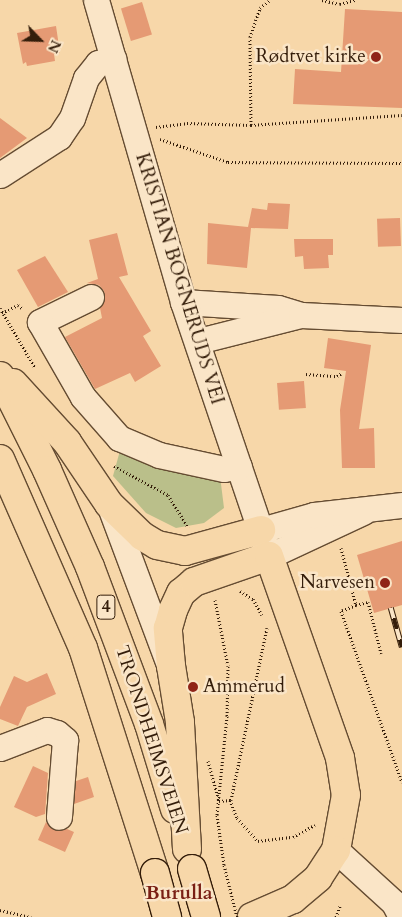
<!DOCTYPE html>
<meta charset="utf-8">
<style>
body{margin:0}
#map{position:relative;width:402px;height:917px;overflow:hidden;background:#f7d7a9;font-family:Cardo,serif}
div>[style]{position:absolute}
.green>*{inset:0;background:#babf8a}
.building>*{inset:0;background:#e59a74;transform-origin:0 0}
.path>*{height:3px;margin-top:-1.5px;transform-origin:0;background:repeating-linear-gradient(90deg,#341d0a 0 1px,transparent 0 3.5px)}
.roads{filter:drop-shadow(1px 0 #654c32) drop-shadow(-1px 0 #654c32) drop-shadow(0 1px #654c32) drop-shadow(0 -1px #654c32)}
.minor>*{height:25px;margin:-12.5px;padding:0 12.5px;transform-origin:12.5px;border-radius:12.5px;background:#fae5c7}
.highway>*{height:28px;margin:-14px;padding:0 14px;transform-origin:14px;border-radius:14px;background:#f7d7a9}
.rail>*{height:5.5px;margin-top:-2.75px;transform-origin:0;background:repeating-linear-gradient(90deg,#fae5c7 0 11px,#341d0a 0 22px);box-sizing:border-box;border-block:1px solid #341d0a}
.path-bridge>*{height:3px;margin-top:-1.5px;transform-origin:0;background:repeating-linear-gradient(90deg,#341d0a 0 1px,transparent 0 3.5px)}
.bridges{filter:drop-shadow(1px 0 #341d0a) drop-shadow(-1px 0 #341d0a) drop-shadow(0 1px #341d0a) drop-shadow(0 -1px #341d0a)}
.highway-bridge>*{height:28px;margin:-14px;padding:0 14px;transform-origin:14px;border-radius:14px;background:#f7d7a9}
.dots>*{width:14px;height:14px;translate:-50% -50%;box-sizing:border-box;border:2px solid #fae5c7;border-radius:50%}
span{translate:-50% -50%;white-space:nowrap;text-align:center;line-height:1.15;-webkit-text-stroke:5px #fae5c7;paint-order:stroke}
.shield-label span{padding:1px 4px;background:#fae5c7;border:1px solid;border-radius:4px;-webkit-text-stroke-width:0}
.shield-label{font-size:18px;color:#341d0a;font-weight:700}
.poi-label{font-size:19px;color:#341d0a}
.right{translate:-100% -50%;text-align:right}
.left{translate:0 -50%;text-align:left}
.street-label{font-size:19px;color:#341d0a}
.neighbourhood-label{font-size:20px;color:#7a1f14;font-weight:700}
.north{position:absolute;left:15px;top:15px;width:50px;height:50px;-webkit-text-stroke:4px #fae5c7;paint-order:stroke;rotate:114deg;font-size:14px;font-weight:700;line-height:20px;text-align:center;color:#341d0a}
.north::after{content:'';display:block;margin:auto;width:18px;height:22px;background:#341d0a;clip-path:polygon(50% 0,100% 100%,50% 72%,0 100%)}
</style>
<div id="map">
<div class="green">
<div style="clip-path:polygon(121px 447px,220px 476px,224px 508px,204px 523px,176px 528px,146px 513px,113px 476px)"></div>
</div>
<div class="building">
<div style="left:142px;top:2px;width:34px;height:22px;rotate:73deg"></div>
<div style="clip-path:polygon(345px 9px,402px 12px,402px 108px,293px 104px,295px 69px,341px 72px)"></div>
<div style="clip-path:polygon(56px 26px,60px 53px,54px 54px,55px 61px,27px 66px,26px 62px,23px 64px,17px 33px)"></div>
<div style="clip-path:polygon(0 118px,27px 138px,0 158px)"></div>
<div style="clip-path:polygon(268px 203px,290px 204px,288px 229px,251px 228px,247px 268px,207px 264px,208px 223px,248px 227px,252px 208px,267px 210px)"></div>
<div style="left:400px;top:218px;width:28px;height:23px;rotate:88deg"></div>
<div style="clip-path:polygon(117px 233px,128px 275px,119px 277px,151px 331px,143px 336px,161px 366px,135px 382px,130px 373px,95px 389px,65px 337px,102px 318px,100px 308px,105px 298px,104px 291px,99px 285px,87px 283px,98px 279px,89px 240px)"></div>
<div style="clip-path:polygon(294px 239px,333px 239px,333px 255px,328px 255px,329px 268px,304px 269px,303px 256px,295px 257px)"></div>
<div style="clip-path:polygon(45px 256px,68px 292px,38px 307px,17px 270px)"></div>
<div style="clip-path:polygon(328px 338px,371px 345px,359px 429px,374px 428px,375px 468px,342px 468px,340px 410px,346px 371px,324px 368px)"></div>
<div style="left:304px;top:381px;width:27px;height:27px;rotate:86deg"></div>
<div style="clip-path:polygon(402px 541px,402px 605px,374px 613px,357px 555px)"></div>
<div style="clip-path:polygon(47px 673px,56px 694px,27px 707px,18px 726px,0 719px,0 707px,14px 676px,27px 682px)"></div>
<div style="clip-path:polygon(33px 766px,48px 773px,45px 814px,36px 817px,14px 807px)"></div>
<div style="clip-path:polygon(88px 777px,94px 797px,74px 804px,76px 781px)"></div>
<div style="clip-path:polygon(46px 822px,57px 831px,67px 829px,74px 832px,65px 852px,38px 840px)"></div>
</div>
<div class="path">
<div style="left:322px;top:0;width:18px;rotate:13deg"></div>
<div style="left:340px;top:4px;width:16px;rotate:-15deg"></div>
<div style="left:251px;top:125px;width:151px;rotate:-3.8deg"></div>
<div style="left:156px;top:127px;width:31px;rotate:-7deg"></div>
<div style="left:187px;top:123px;width:64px;rotate:1.8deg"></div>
<div style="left:251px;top:125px;width:88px;rotate:-90.7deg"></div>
<div style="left:250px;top:37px;width:31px;rotate:-71deg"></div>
<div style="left:260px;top:8px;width:13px;rotate:-39deg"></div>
<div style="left:160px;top:139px;width:72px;rotate:18.7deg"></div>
<div style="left:228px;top:162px;width:174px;rotate:0.3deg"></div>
<div style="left:0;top:308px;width:69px;rotate:59.7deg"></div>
<div style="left:2px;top:313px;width:18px;rotate:-27deg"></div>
<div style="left:18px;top:305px;width:5px;rotate:37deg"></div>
<div style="left:306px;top:374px;width:31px;rotate:4deg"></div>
<div style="left:337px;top:376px;width:6px;rotate:-31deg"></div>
<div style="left:114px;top:466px;width:61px;rotate:28.2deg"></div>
<div style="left:168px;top:495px;width:38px;rotate:58deg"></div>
<div style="left:341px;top:548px;width:59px;rotate:75.3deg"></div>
<div style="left:356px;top:605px;width:16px;rotate:158deg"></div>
<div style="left:341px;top:611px;width:182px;rotate:70.4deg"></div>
<div style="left:240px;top:591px;width:15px;rotate:32deg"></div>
<div style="left:253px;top:599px;width:18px;rotate:61deg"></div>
<div style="left:215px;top:600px;width:67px;rotate:78.9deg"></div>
<div style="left:228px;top:666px;width:50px;rotate:91.1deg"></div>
<div style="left:227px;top:716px;width:100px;rotate:95.8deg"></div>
<div style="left:217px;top:815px;width:50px;rotate:82deg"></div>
<div style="left:356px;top:605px;width:12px;rotate:-14deg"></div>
<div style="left:368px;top:602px;width:53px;rotate:75.7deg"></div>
<div style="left:208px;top:761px;width:41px;rotate:74.6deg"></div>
<div style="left:230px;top:800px;width:19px;rotate:69deg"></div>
<div style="left:237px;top:818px;width:31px;rotate:48deg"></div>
<div style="left:258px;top:841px;width:35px;rotate:-7deg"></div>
<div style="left:293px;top:837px;width:25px;rotate:-29deg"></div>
<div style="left:219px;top:801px;width:12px;rotate:-5deg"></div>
<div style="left:231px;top:800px;width:176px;rotate:-78.2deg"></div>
<div style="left:0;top:910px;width:32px;rotate:13deg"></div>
<div style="left:336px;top:917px;width:12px;rotate:-70deg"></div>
</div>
<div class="roads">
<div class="minor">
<div style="left:96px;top:0;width:314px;rotate:73.9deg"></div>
<div style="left:183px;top:302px;width:268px;rotate:71.3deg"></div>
<div style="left:269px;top:556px;width:104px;rotate:-25.1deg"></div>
<div style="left:0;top:175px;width:70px;rotate:-32.8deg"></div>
<div style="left:59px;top:137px;width:23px;rotate:-56deg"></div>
<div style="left:72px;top:118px;width:42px;rotate:-70.7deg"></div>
<div style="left:86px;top:78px;width:19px;rotate:-51deg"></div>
<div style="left:98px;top:63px;width:16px;rotate:-15deg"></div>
<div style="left:91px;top:297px;width:57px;rotate:153.9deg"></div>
<div style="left:40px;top:322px;width:86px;rotate:60.2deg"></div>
<div style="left:83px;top:397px;width:55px;rotate:48.7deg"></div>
<div style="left:119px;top:438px;width:43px;rotate:23deg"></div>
<div style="left:159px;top:455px;width:66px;rotate:12.2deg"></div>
<div style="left:224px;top:469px;width:15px;rotate:-11deg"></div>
<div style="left:183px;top:302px;width:95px;rotate:3.6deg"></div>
<div style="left:278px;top:308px;width:24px;rotate:17deg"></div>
<div style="left:301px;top:315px;width:106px;rotate:165.8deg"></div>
<div style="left:301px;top:315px;width:101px;rotate:2.8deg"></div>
<div style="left:109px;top:504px;width:169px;rotate:69.5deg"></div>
<div style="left:261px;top:530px;width:55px;rotate:-15.8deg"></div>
<div style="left:314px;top:515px;width:89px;rotate:-6.5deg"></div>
<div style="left:0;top:748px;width:50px;rotate:-21deg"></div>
<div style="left:47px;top:730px;width:10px;rotate:17deg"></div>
<div style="left:57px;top:733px;width:11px;rotate:41deg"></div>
<div style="left:65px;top:740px;width:77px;rotate:94.5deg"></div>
<div style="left:336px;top:850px;width:79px;rotate:42.4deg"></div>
<div style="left:394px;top:903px;width:16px;rotate:63deg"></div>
</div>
<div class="highway">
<div style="left:0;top:376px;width:105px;rotate:63.4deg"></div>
<div style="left:47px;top:470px;width:106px;rotate:66.1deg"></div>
<div style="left:90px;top:567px;width:168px;rotate:69.4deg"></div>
<div style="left:149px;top:724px;width:89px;rotate:73deg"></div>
<div style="left:13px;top:383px;width:80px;rotate:47.5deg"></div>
<div style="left:67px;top:442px;width:75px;rotate:55.9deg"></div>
<div style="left:109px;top:504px;width:46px;rotate:44.1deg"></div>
<div style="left:142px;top:536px;width:17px;rotate:31deg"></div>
<div style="left:157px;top:545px;width:29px;rotate:12deg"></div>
<div style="left:185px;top:551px;width:79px;rotate:-15.4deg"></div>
<div style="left:0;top:459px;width:206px;rotate:66.3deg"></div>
<div style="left:83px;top:648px;width:236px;rotate:72.3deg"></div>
<div style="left:187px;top:849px;width:127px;rotate:-93.2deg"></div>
<div style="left:180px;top:722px;width:57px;rotate:-99.1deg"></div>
<div style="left:171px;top:666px;width:38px;rotate:-95deg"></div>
<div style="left:168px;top:628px;width:19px;rotate:-74deg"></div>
<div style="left:173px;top:610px;width:19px;rotate:-65deg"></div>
<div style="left:181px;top:593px;width:17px;rotate:-40deg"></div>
<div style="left:194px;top:582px;width:79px;rotate:-19.1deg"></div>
<div style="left:269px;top:556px;width:214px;rotate:70.6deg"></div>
<div style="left:340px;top:758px;width:37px;rotate:81deg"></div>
<div style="left:346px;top:795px;width:56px;rotate:100.3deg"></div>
<div style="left:336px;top:850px;width:33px;rotate:123deg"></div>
<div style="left:318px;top:878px;width:33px;rotate:140deg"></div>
<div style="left:293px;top:899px;width:45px;rotate:156.3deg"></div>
</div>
</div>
<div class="rail">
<div style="left:391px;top:608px;width:41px;rotate:74.2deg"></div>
</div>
<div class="path-bridge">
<div style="left:224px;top:865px;width:54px;rotate:76deg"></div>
</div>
<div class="bridges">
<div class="highway-bridge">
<div style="left:192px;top:869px;width:50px;rotate:73.7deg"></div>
<div style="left:155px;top:873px;width:46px;rotate:74.7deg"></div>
</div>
</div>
<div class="dots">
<div style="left:376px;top:57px;background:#8f2418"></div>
<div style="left:385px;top:583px;background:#8f2418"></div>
<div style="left:193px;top:687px;background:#8f2418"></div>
</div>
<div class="shield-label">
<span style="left:106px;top:607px">4</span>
</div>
<div class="poi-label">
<span class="right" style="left:366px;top:57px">Rødtvet kirke</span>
<span class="right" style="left:375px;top:583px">Narvesen</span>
<span class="left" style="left:203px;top:687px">Ammerud</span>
</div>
<div class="street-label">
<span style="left:179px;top:279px;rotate:73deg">KRISTIAN BOGNERUDS VEI</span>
<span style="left:151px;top:740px;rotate:72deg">TRONDHEIMSVEIEN</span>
</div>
<div class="neighbourhood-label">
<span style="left:179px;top:892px">Burulla</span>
</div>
<div class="north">N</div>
</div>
